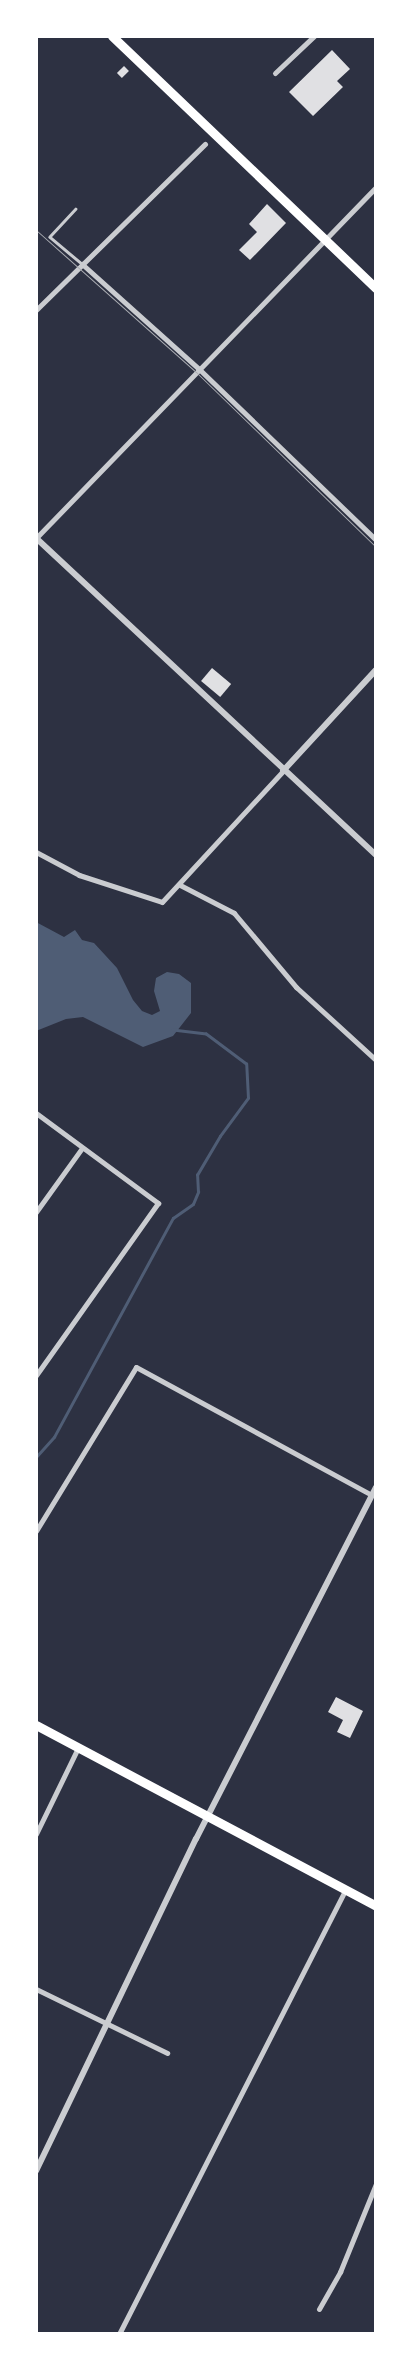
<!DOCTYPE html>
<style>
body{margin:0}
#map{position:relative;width:412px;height:2370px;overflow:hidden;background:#2d3142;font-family:"DejaVu Sans",sans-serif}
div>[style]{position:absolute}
.water>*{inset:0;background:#4f5d75}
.stream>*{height:2.5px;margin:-1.25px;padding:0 1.25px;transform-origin:1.25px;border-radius:1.25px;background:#4f5d75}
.building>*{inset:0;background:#e0e0e3;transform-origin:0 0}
.service>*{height:2.5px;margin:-1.25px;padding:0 1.25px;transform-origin:1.25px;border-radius:1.25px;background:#caccd0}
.minor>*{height:5px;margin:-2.5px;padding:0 2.5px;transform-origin:2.5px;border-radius:2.5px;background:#caccd0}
.tertiary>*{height:6px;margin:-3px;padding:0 3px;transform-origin:3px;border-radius:3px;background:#caccd0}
.primary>*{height:9px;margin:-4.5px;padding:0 4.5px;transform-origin:4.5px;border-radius:4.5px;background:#fff}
.tram>*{height:1px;margin:-0.5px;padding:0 0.5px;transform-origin:0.5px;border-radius:0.5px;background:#abadb3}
span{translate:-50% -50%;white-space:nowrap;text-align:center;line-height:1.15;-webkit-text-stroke:4px #fff;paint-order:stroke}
.frame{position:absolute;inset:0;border:38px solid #fff;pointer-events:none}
</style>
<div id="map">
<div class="water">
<div style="clip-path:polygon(36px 922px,64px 937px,75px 930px,82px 940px,94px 943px,117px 968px,133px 1000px,142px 1011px,152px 1015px,160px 1011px,154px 991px,156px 978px,167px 972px,179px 974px,191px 983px,191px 1013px,173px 1036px,143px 1047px,83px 1017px,66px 1019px,36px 1031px)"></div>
</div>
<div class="stream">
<div style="left:36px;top:1457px;width:27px;rotate:-48deg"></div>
<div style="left:54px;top:1437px;width:249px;rotate:-61.5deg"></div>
<div style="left:173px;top:1218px;width:24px;rotate:-35deg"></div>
<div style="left:193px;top:1204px;width:13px;rotate:-67deg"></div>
<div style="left:198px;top:1192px;width:17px;rotate:-93deg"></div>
<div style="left:197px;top:1175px;width:45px;rotate:-59.5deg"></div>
<div style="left:220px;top:1136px;width:47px;rotate:-53.6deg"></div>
<div style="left:248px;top:1098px;width:34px;rotate:-93deg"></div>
<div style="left:246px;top:1064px;width:50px;rotate:-143.1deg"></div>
<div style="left:206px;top:1034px;width:33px;rotate:-173deg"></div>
</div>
<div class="building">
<div style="clip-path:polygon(332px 50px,350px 69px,337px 81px,343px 87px,313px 116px,289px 92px)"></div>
<div style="left:124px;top:66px;width:7px;height:10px;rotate:45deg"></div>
<div style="clip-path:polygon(267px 204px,286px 223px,250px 260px,239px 250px,257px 232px,249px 224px)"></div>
<div style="left:212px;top:668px;width:25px;height:17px;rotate:40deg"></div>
<div style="clip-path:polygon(336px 1697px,363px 1711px,350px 1738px,337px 1732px,343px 1720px,328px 1712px)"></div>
</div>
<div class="service">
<div style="left:76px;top:209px;width:38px;rotate:133deg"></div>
<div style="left:50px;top:237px;width:40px;rotate:40deg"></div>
</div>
<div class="minor">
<div style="left:275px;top:73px;width:54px;rotate:-43.5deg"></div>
<div style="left:82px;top:264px;width:157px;rotate:41.9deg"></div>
<div style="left:199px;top:369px;width:246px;rotate:44deg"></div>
<div style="left:36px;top:310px;width:237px;rotate:-44.5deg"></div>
<div style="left:36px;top:538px;width:489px;rotate:-45.9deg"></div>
<div style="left:36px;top:852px;width:49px;rotate:28.1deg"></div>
<div style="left:79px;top:875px;width:87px;rotate:18deg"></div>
<div style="left:162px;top:902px;width:178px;rotate:-47.3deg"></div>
<div style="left:180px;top:885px;width:61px;rotate:27.4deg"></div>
<div style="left:234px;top:913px;width:97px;rotate:50deg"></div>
<div style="left:296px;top:987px;width:108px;rotate:42.4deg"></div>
<div style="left:36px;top:1113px;width:152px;rotate:36.4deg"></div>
<div style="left:158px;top:1203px;width:211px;rotate:125.3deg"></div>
<div style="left:36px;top:1212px;width:79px;rotate:-54.3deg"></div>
<div style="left:36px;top:1531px;width:192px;rotate:-58.6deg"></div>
<div style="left:136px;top:1367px;width:268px;rotate:28.5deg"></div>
<div style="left:36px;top:1834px;width:96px;rotate:-64deg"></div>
<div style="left:36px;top:1989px;width:146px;rotate:26deg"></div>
<div style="left:319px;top:2309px;width:43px;rotate:-60.4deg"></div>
<div style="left:340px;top:2272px;width:95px;rotate:-67.8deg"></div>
<div style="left:119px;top:2334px;width:498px;rotate:-63deg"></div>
</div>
<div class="tertiary">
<div style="left:36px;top:538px;width:465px;rotate:43deg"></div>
<div style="left:283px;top:771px;width:137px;rotate:-47.4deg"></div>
<div style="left:36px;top:2171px;width:369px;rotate:-64.3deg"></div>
<div style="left:196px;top:1839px;width:395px;rotate:-62.9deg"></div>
</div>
<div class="primary">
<div style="left:112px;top:36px;width:365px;rotate:43.7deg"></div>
<div style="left:36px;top:1725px;width:385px;rotate:28deg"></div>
</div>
<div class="tram">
<div style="left:36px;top:230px;width:214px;rotate:41.6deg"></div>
<div style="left:196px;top:372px;width:251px;rotate:44.2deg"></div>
</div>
<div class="frame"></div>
</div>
